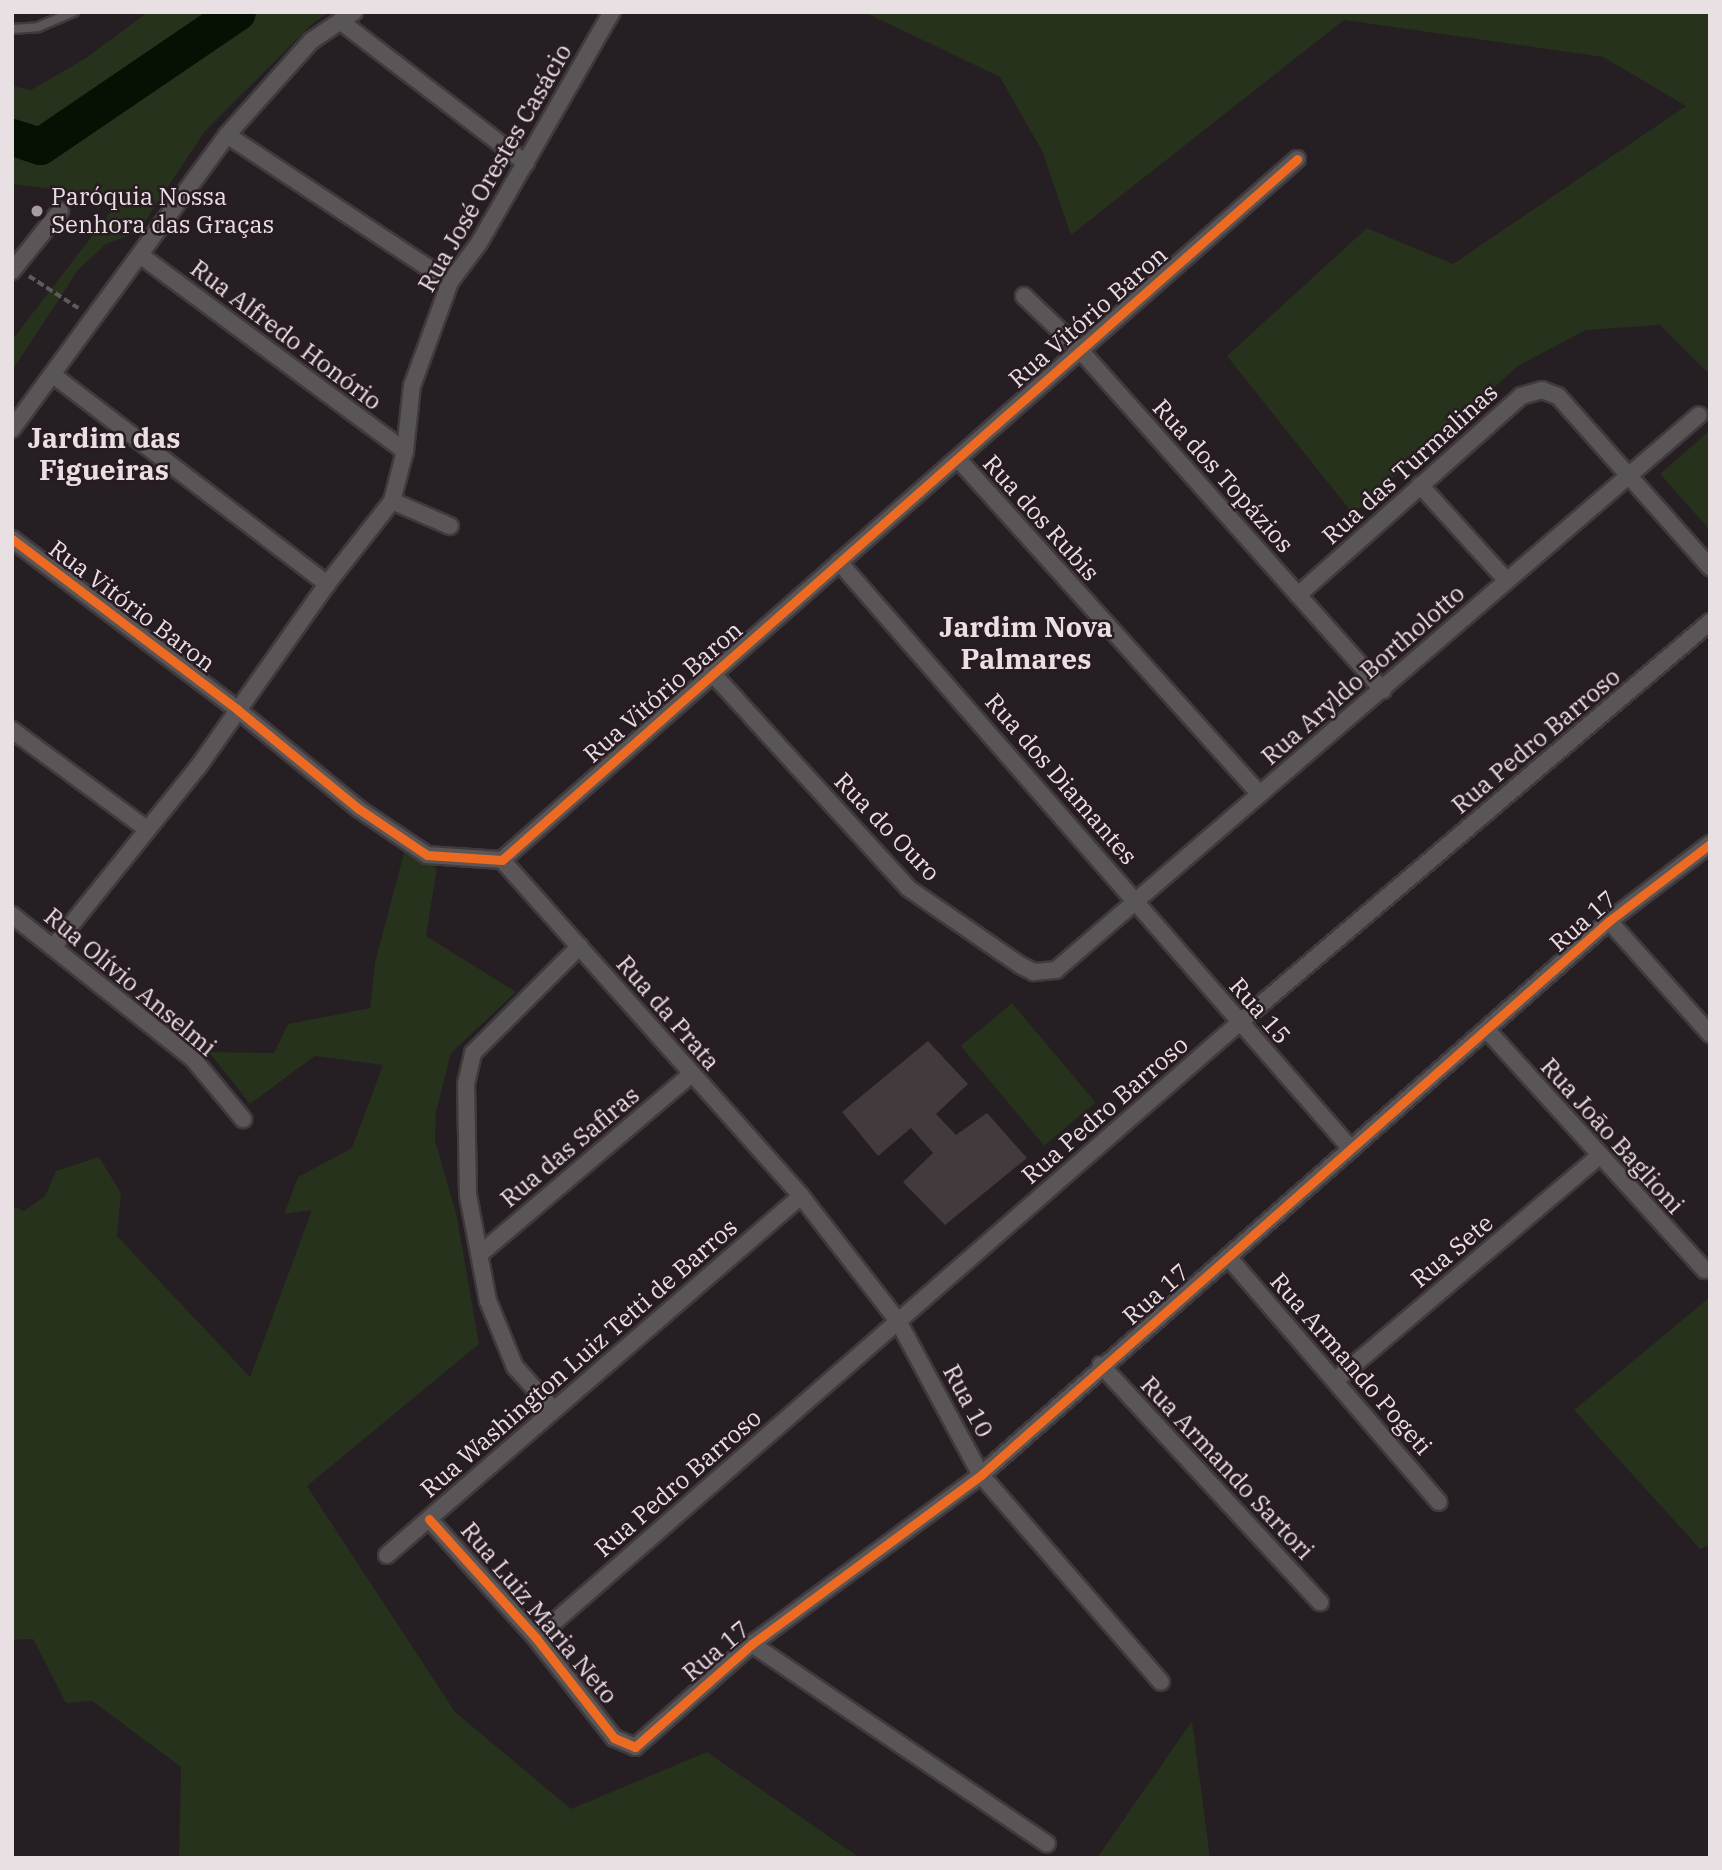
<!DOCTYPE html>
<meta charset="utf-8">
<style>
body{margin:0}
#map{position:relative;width:1722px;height:1870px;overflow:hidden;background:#251e22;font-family:"IBM Plex Serif",serif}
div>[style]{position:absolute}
.green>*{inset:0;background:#26321b;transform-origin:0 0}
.river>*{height:37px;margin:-18.5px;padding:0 18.5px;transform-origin:18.5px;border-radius:18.5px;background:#071103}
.building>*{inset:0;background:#433a3e}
.path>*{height:3.5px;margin-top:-1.75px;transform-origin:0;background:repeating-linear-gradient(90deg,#5d5a5b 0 7px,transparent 0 10.5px)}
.roads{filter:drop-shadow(2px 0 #403a3d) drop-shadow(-2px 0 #403a3d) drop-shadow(0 2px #403a3d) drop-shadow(0 -2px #403a3d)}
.lane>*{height:8px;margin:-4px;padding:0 4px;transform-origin:4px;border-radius:4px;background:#5a5557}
.street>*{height:16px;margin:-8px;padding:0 8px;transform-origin:8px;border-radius:8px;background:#5a5557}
.cycleway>*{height:9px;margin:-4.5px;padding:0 4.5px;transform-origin:4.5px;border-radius:4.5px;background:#ed6a23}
.dots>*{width:19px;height:19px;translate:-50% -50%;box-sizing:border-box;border:4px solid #281b22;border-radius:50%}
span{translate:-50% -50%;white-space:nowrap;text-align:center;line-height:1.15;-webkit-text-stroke:5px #281b22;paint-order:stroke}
.street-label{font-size:24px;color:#e9e0e4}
.poi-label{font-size:24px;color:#e9e0e4}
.left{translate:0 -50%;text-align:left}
.quarter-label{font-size:28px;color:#e9e0e4;font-weight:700}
.frame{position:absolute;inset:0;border:14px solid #e9e0e4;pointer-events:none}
</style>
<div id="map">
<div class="green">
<div style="clip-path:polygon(148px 12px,330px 12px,312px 24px,205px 131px,138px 232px,106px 244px,78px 270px,12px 371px,12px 340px,112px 210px,106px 196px,12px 184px,12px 86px,31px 90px,86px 58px)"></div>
<div style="clip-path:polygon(864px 12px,1710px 12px,1710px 375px,1660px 325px,1586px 330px,1518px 366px,1353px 514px,1227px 356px,1367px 228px,1453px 264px,1686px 106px,1603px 57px,1344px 20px,1071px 235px,1042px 151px,1000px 77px)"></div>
<div style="clip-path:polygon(1710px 430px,1710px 530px,1660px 474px)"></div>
<div style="clip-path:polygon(404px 853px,437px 868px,426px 936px,516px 992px,451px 1053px,436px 1112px,435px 1140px,457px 1217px,479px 1344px,307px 1486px,455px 1712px,571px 1809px,707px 1752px,860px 1858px,179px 1858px,181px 1767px,92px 1701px,66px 1703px,33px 1639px,12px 1640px,12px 1206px,24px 1211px,45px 1196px,56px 1171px,99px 1157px,121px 1193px,117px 1236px,250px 1377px,312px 1210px,284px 1214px,298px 1177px,352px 1148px,383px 1065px,315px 1056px,250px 1104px,209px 1052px,274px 1053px,288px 1024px,370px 1008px,375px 962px)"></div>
<div style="left:1012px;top:1003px;width:130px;height:67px;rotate:50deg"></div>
<div style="clip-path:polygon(1710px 1297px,1710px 1545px,1700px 1549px,1574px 1410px)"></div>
<div style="clip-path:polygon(1192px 1721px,1210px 1858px,1097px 1858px)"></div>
</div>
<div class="river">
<div style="left:12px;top:137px;width:29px;rotate:18deg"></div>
<div style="left:40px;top:146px;width:238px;rotate:-34.2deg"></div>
</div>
<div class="building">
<div style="clip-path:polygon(928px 1041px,968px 1084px,936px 1114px,956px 1135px,987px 1113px,1027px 1158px,945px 1225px,903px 1182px,933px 1153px,911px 1128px,878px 1156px,842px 1112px)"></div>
</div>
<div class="path">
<div style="left:29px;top:276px;width:59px;rotate:33.1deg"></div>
</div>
<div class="roads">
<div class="lane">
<div style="left:12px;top:29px;width:26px;rotate:-4deg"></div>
<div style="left:38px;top:27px;width:39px;rotate:-23deg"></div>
</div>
<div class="street">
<div style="left:340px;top:21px;width:234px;rotate:37.4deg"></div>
<div style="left:227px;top:135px;width:267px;rotate:33.4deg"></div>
<div style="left:140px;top:255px;width:330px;rotate:36.5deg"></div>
<div style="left:12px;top:271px;width:77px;rotate:-51.3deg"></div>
<div style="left:1024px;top:296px;width:76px;rotate:43.9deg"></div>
<div style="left:1079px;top:349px;width:457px;rotate:48.3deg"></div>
<div style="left:53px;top:375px;width:345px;rotate:37.3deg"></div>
<div style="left:12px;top:429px;width:364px;rotate:-53.8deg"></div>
<div style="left:227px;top:135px;width:126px;rotate:-48.2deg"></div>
<div style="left:311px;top:41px;width:52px;rotate:-34deg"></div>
<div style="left:958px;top:459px;width:451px;rotate:48deg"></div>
<div style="left:1420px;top:485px;width:128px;rotate:47.8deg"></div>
<div style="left:392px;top:501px;width:63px;rotate:23.3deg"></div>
<div style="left:12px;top:539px;width:283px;rotate:37.1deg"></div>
<div style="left:238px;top:710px;width:156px;rotate:39.3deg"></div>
<div style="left:359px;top:809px;width:82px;rotate:34.1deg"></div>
<div style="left:427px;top:855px;width:75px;rotate:3.8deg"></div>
<div style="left:502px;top:860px;width:1060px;rotate:-41.4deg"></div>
<div style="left:839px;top:562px;width:779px;rotate:48.9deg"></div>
<div style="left:1298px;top:595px;width:299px;rotate:-41.7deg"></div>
<div style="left:1521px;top:396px;width:22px;rotate:-16deg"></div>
<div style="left:1542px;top:390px;width:17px;rotate:21deg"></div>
<div style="left:1558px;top:396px;width:229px;rotate:48.4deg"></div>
<div style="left:712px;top:673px;width:291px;rotate:47.6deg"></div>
<div style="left:908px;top:888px;width:136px;rotate:34.5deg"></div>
<div style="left:1020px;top:965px;width:16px;rotate:27deg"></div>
<div style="left:1034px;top:972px;width:22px;rotate:-5deg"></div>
<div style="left:1056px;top:970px;width:849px;rotate:-40.8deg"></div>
<div style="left:12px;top:730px;width:167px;rotate:36.3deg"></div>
<div style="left:502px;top:860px;width:450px;rotate:48.3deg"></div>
<div style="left:801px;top:1196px;width:158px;rotate:52.2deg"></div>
<div style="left:898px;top:1321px;width:175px;rotate:61.7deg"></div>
<div style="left:981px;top:1475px;width:274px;rotate:49deg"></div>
<div style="left:12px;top:915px;width:233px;rotate:38.5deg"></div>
<div style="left:194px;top:1060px;width:77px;rotate:50.3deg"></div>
<div style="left:1609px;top:921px;width:152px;rotate:48.2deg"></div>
<div style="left:54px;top:946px;width:230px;rotate:-51.2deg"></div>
<div style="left:198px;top:767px;width:224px;rotate:-54.8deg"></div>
<div style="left:327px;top:584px;width:105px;rotate:-51.9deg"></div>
<div style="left:392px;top:501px;width:52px;rotate:-75.4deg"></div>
<div style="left:405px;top:451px;width:65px;rotate:-83.9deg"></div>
<div style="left:412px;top:386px;width:111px;rotate:-69.9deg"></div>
<div style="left:450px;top:282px;width:49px;rotate:-53.4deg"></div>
<div style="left:479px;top:243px;width:267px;rotate:-60.1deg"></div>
<div style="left:1487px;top:1030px;width:324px;rotate:47.8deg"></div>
<div style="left:480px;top:1254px;width:276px;rotate:-40.4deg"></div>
<div style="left:1228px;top:1257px;width:323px;rotate:49.3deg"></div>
<div style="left:1101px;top:1365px;width:323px;rotate:47.3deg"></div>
<div style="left:1336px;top:1380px;width:344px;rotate:-40.4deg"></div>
<div style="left:553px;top:1409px;width:57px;rotate:-132.1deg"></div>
<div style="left:515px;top:1367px;width:71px;rotate:-112.2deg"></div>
<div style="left:488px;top:1301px;width:108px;rotate:-100.7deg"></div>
<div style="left:468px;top:1195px;width:111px;rotate:-91deg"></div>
<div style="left:466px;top:1084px;width:32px;rotate:-77deg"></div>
<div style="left:473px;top:1053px;width:151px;rotate:-45deg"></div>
<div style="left:429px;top:1519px;width:160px;rotate:48deg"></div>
<div style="left:536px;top:1638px;width:127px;rotate:52deg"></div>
<div style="left:614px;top:1738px;width:23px;rotate:23deg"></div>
<div style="left:635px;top:1747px;width:156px;rotate:-41.4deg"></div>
<div style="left:752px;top:1644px;width:285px;rotate:-36.4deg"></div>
<div style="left:981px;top:1475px;width:837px;rotate:-41.42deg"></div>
<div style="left:1609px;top:921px;width:127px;rotate:-37.3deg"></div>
<div style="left:387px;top:1555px;width:548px;rotate:-40.93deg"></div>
<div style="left:536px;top:1638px;width:934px;rotate:-41.18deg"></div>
<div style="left:1239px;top:1023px;width:619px;rotate:-40.41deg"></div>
<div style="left:752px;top:1644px;width:356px;rotate:34.1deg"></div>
</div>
</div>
<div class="cycleway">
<div style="left:12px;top:539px;width:283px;rotate:37.1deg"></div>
<div style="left:238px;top:710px;width:156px;rotate:39.3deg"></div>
<div style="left:359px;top:809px;width:82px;rotate:34.1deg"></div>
<div style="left:427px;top:855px;width:75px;rotate:3.8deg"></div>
<div style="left:502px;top:860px;width:1060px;rotate:-41.4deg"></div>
<div style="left:429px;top:1519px;width:160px;rotate:48deg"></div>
<div style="left:536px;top:1638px;width:127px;rotate:52deg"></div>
<div style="left:614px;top:1738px;width:23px;rotate:23deg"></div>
<div style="left:635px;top:1747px;width:156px;rotate:-41.4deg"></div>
<div style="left:752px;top:1644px;width:285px;rotate:-36.4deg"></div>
<div style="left:981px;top:1475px;width:837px;rotate:-41.42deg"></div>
<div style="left:1609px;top:921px;width:127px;rotate:-37.3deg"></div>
</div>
<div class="dots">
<div style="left:37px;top:211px;background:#a49ca0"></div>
</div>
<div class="street-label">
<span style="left:495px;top:168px;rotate:-60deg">Rua José Orestes Casácio</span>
<span style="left:1088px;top:317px;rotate:-41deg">Rua Vitório Baron</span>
<span style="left:286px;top:335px;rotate:37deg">Rua Alfredo Honório</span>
<span style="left:1410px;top:464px;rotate:-42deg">Rua das Turmalinas</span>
<span style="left:1223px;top:476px;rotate:48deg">Rua dos Topázios</span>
<span style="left:1041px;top:518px;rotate:48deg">Rua dos Rubis</span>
<span style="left:132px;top:606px;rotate:37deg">Rua Vitório Baron</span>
<span style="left:1363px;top:675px;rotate:-41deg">Rua Aryldo Bortholotto</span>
<span style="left:663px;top:692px;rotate:-41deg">Rua Vitório Baron</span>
<span style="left:1536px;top:741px;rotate:-40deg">Rua Pedro Barroso</span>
<span style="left:1061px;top:779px;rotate:49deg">Rua dos Diamantes</span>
<span style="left:887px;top:827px;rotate:46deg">Rua do Ouro</span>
<span style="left:1583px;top:921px;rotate:-41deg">Rua 17</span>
<span style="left:130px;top:982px;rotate:40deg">Rua Olívio Anselmi</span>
<span style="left:1260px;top:1011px;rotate:49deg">Rua 15</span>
<span style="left:668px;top:1013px;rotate:49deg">Rua da Prata</span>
<span style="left:1105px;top:1110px;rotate:-41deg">Rua Pedro Barroso</span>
<span style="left:1612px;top:1136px;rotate:48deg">Rua João Baglioni</span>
<span style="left:570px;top:1147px;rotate:-40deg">Rua das Safiras</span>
<span style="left:1452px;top:1251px;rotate:-40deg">Rua Sete</span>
<span style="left:1156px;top:1294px;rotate:-41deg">Rua 17</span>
<span style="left:579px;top:1358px;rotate:-41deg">Rua Washington Luiz Tetti de Barros</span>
<span style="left:1351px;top:1364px;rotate:49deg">Rua Armando Pogeti</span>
<span style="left:968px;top:1401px;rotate:62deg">Rua 10</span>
<span style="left:1227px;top:1468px;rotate:47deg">Rua Armando Sartori</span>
<span style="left:678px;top:1483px;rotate:-41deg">Rua Pedro Barroso</span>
<span style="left:539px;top:1613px;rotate:50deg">Rua Luiz Maria Neto</span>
<span style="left:716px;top:1651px;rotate:-40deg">Rua 17</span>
</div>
<div class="poi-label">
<span class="left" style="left:51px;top:211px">Paróquia Nossa<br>Senhora das Graças</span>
</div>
<div class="quarter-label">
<span style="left:104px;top:454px">Jardim das<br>Figueiras</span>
<span style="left:1026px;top:643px">Jardim Nova<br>Palmares</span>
</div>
<div class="frame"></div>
</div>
